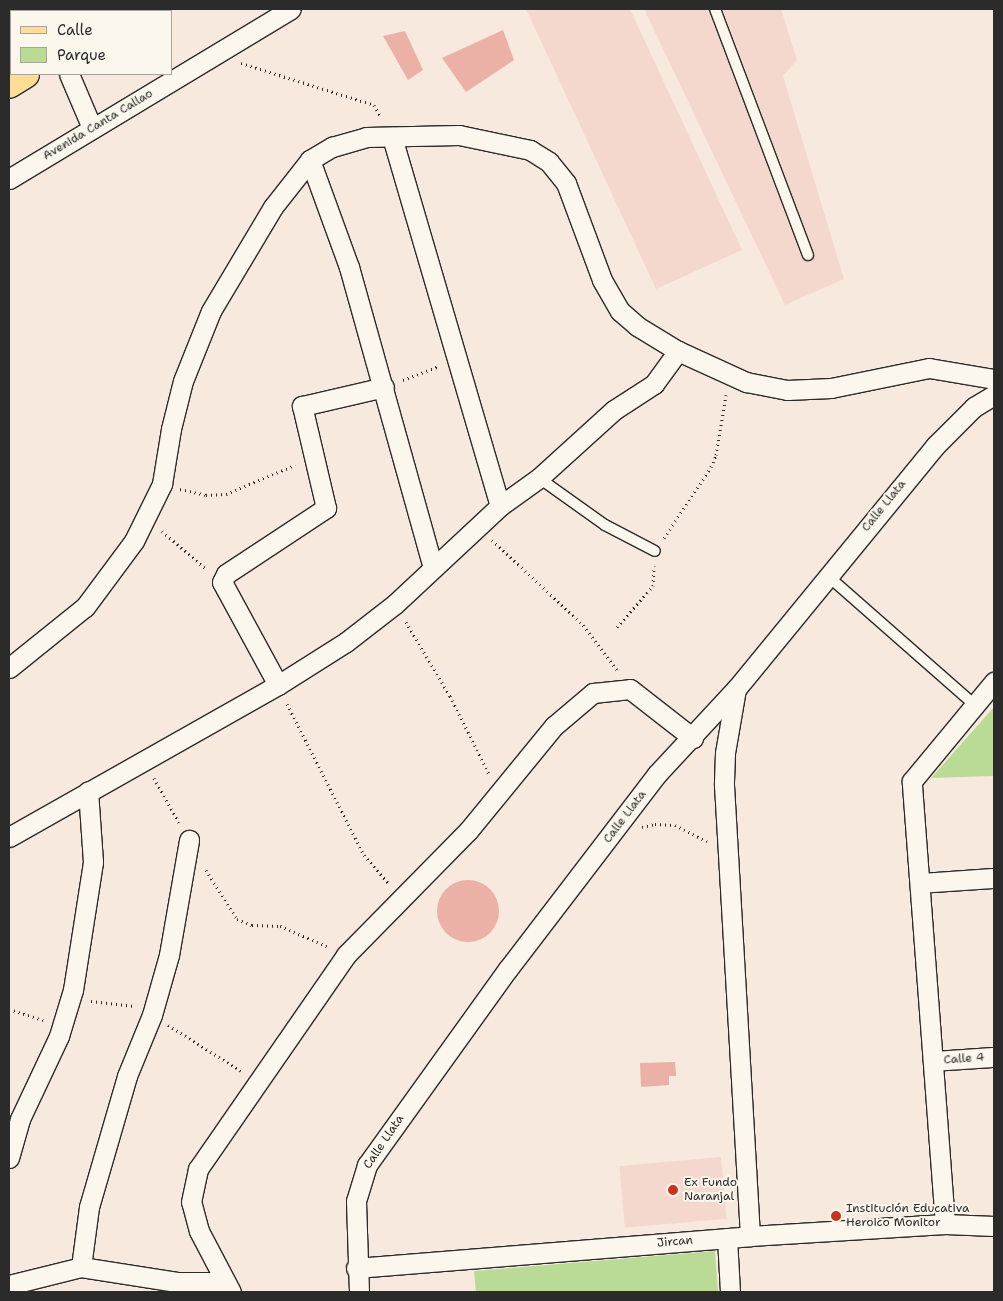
<!DOCTYPE html>
<meta charset="utf-8">
<style>
body{margin:0}
#map{position:relative;width:1003px;height:1301px;overflow:hidden;background:#f8e9de;font-family:"Shantell Sans",sans-serif}
div>[style]{position:absolute}
.built>*{inset:0;background:#f4d8ce;transform-origin:0 0}
.green>*{inset:0;background:#badb95}
.building>*{inset:0;background:#ebb1a7}
.round{border-radius:50%}
.path>*{height:3px;margin-top:-1.5px;transform-origin:0;background:repeating-linear-gradient(90deg,#2b2b2b 0 1px,transparent 0 5px)}
.roads{filter:drop-shadow(1px 0 #2b2b2b) drop-shadow(-1px 0 #2b2b2b) drop-shadow(0 1px #2b2b2b) drop-shadow(0 -1px #2b2b2b)}
.lane>*{height:10px;margin:-5px;padding:0 5px;transform-origin:5px;border-radius:5px;background:#fbf7ec}
.street>*{height:19px;margin:-9.5px;padding:0 9.5px;transform-origin:9.5px;border-radius:9.5px;background:#fbf7ec}
.secondary>*{height:28px;margin:-14px;padding:0 14px;transform-origin:14px;border-radius:14px;background:#fbf7ec}
.primary>*{height:28px;margin:-14px;padding:0 14px;transform-origin:14px;border-radius:14px;background:#ffdd96}
.dots>*{width:14px;height:14px;translate:-50% -50%;box-sizing:border-box;border:2px solid #fbf7ec;border-radius:50%}
span{translate:-50% -50%;white-space:nowrap;text-align:center;line-height:1.15;-webkit-text-stroke:4px #fbf7ec;paint-order:stroke}
.street-label{font-size:12px;color:#2b2b2b}
.poi-label{font-size:12px;color:#2b2b2b}
.left{translate:0 -50%;text-align:left}
.frame{position:absolute;inset:0;border:10px solid #2b2b2b;pointer-events:none}
.legend{position:absolute;left:10px;top:10px;width:162px;height:65px;box-sizing:border-box;background:#fbf7ec;border:1px solid #a8a59f;margin:0;padding:6px 9px;list-style:none;font-size:15px;color:#2b2b2b}
.legend li{display:flex;align-items:center;gap:10px;height:25px}
.legend b{width:25px;border:1px solid #a8a59f}
</style>
<div id="map">
<div class="built">
<div style="clip-path:polygon(526px 9px,630px 9px,742px 250px,656px 289px)"></div>
<div style="clip-path:polygon(644px 9px,781px 9px,797px 60px,783px 76px,844px 279px,785px 305px)"></div>
<div style="left:721px;top:1157px;width:62px;height:102px;rotate:85deg"></div>
</div>
<div class="green">
<div style="clip-path:polygon(994px 707px,994px 776px,931px 778px)"></div>
<div style="clip-path:polygon(715px 1251px,718px 1292px,476px 1292px,474px 1271px)"></div>
</div>
<div class="building">
<div style="clip-path:polygon(503px 30px,514px 60px,466px 92px,442px 58px)"></div>
<div style="clip-path:polygon(405px 31px,423px 70px,408px 80px,383px 36px)"></div>
<div class="round" style="left:437px;top:880px;width:62px;height:62px"></div>
<div style="clip-path:polygon(675px 1062px,676px 1076px,669px 1076px,669px 1085px,641px 1087px,640px 1063px)"></div>
</div>
<div class="path">
<div style="left:241px;top:63px;width:139px;rotate:17.5deg"></div>
<div style="left:374px;top:105px;width:14px;rotate:60deg"></div>
<div style="left:403px;top:380px;width:39px;rotate:-21deg"></div>
<div style="left:180px;top:489px;width:27px;rotate:13deg"></div>
<div style="left:206px;top:495px;width:20px;rotate:-3deg"></div>
<div style="left:226px;top:494px;width:75px;rotate:-22.8deg"></div>
<div style="left:162px;top:531px;width:58px;rotate:40.8deg"></div>
<div style="left:664px;top:538px;width:85px;rotate:-56.5deg"></div>
<div style="left:711px;top:467px;width:13px;rotate:-67deg"></div>
<div style="left:716px;top:455px;width:61px;rotate:-80.5deg"></div>
<div style="left:492px;top:540px;width:125px;rotate:43deg"></div>
<div style="left:583px;top:625px;width:56px;rotate:52.9deg"></div>
<div style="left:406px;top:622px;width:86px;rotate:59.3deg"></div>
<div style="left:450px;top:696px;width:87px;rotate:63.4deg"></div>
<div style="left:617px;top:627px;width:55px;rotate:-48.7deg"></div>
<div style="left:653px;top:586px;width:20px;rotate:-87deg"></div>
<div style="left:287px;top:704px;width:169px;rotate:63deg"></div>
<div style="left:364px;top:855px;width:38px;rotate:49deg"></div>
<div style="left:154px;top:778px;width:51px;rotate:60.9deg"></div>
<div style="left:642px;top:827px;width:13px;rotate:-13deg"></div>
<div style="left:655px;top:824px;width:20px;rotate:3deg"></div>
<div style="left:675px;top:825px;width:36px;rotate:27deg"></div>
<div style="left:206px;top:870px;width:58px;rotate:57.7deg"></div>
<div style="left:237px;top:919px;width:16px;rotate:22deg"></div>
<div style="left:252px;top:925px;width:28px;rotate:2deg"></div>
<div style="left:280px;top:926px;width:51px;rotate:23.1deg"></div>
<div style="left:91px;top:1001px;width:43px;rotate:6.6deg"></div>
<div style="left:9px;top:1009px;width:36px;rotate:18deg"></div>
<div style="left:168px;top:1025px;width:86px;rotate:32.2deg"></div>
</div>
<div class="roads">
<div class="lane">
<div style="left:715px;top:9px;width:263px;rotate:69.3deg"></div>
<div style="left:539px;top:478px;width:81px;rotate:35.5deg"></div>
<div style="left:605px;top:525px;width:56px;rotate:27.5deg"></div>
<div style="left:828px;top:576px;width:196px;rotate:41.3deg"></div>
</div>
<div class="street">
<div style="left:69px;top:74px;width:59px;rotate:66.9deg"></div>
<div style="left:392px;top:137px;width:384px;rotate:73.7deg"></div>
<div style="left:310px;top:160px;width:114px;rotate:70deg"></div>
<div style="left:349px;top:267px;width:312px;rotate:74.4deg"></div>
<div style="left:9px;top:179px;width:329px;rotate:-31.1deg"></div>
<div style="left:9px;top:668px;width:97px;rotate:-38.8deg"></div>
<div style="left:85px;top:607px;width:82px;rotate:-53.4deg"></div>
<div style="left:134px;top:541px;width:64px;rotate:-63.8deg"></div>
<div style="left:162px;top:484px;width:56px;rotate:-80.7deg"></div>
<div style="left:171px;top:429px;width:49px;rotate:-76deg"></div>
<div style="left:183px;top:381px;width:75px;rotate:-68.2deg"></div>
<div style="left:211px;top:311px;width:121px;rotate:-59.2deg"></div>
<div style="left:273px;top:207px;width:60px;rotate:-51.8deg"></div>
<div style="left:310px;top:160px;width:26px;rotate:-31deg"></div>
<div style="left:332px;top:147px;width:35px;rotate:-16deg"></div>
<div style="left:366px;top:137px;width:93px;rotate:-1.2deg"></div>
<div style="left:459px;top:135px;width:73px;rotate:11.9deg"></div>
<div style="left:530px;top:150px;width:22px;rotate:32deg"></div>
<div style="left:549px;top:162px;width:27px;rotate:51deg"></div>
<div style="left:566px;top:183px;width:103px;rotate:69.6deg"></div>
<div style="left:602px;top:280px;width:36px;rotate:60deg"></div>
<div style="left:620px;top:311px;width:23px;rotate:41deg"></div>
<div style="left:637px;top:326px;width:48px;rotate:31.4deg"></div>
<div style="left:678px;top:351px;width:75px;rotate:24.5deg"></div>
<div style="left:746px;top:382px;width:42px;rotate:11deg"></div>
<div style="left:787px;top:390px;width:44px;rotate:-2.6deg"></div>
<div style="left:831px;top:388px;width:100px;rotate:-11.5deg"></div>
<div style="left:929px;top:368px;width:66px;rotate:9.6deg"></div>
<div style="left:278px;top:685px;width:117px;rotate:-118.5deg"></div>
<div style="left:222px;top:582px;width:9px;rotate:-63deg"></div>
<div style="left:226px;top:574px;width:120px;rotate:-33.4deg"></div>
<div style="left:326px;top:508px;width:105px;rotate:-103.2deg"></div>
<div style="left:302px;top:406px;width:84px;rotate:-13deg"></div>
<div style="left:736px;top:689px;width:65px;rotate:99.8deg"></div>
<div style="left:725px;top:753px;width:32px;rotate:92deg"></div>
<div style="left:724px;top:785px;width:452px;rotate:86.7deg"></div>
<div style="left:9px;top:837px;width:309px;rotate:-29.5deg"></div>
<div style="left:278px;top:685px;width:80px;rotate:-32.3deg"></div>
<div style="left:346px;top:642px;width:62px;rotate:-37.8deg"></div>
<div style="left:395px;top:604px;width:144px;rotate:-43deg"></div>
<div style="left:500px;top:506px;width:48px;rotate:-35.7deg"></div>
<div style="left:539px;top:478px;width:101px;rotate:-42.2deg"></div>
<div style="left:614px;top:410px;width:48px;rotate:-33deg"></div>
<div style="left:654px;top:384px;width:41px;rotate:-54deg"></div>
<div style="left:920px;top:883px;width:74px;rotate:-3.9deg"></div>
<div style="left:933px;top:1061px;width:61px;rotate:-3.8deg"></div>
<div style="left:9px;top:1158px;width:41px;rotate:-74.2deg"></div>
<div style="left:20px;top:1119px;width:92px;rotate:-64.8deg"></div>
<div style="left:59px;top:1036px;width:48px;rotate:-73.1deg"></div>
<div style="left:73px;top:990px;width:130px;rotate:-81.1deg"></div>
<div style="left:93px;top:862px;width:71px;rotate:-94deg"></div>
<div style="left:945px;top:1224px;width:444px;rotate:-94.3deg"></div>
<div style="left:912px;top:781px;width:129px;rotate:-50.4deg"></div>
<div style="left:727px;top:1238px;width:54px;rotate:86.8deg"></div>
<div style="left:81px;top:1267px;width:61px;rotate:-82.4deg"></div>
<div style="left:89px;top:1207px;width:136px;rotate:-73.8deg"></div>
<div style="left:127px;top:1076px;width:66px;rotate:-67.7deg"></div>
<div style="left:152px;top:1015px;width:62px;rotate:-74.2deg"></div>
<div style="left:169px;top:955px;width:117px;rotate:-80.1deg"></div>
<div style="left:356px;top:1268px;width:395px;rotate:-4.6deg"></div>
<div style="left:750px;top:1236px;width:195px;rotate:-3.5deg"></div>
<div style="left:945px;top:1224px;width:49px;rotate:2.3deg"></div>
<div style="left:9px;top:1285px;width:74px;rotate:-14deg"></div>
<div style="left:81px;top:1267px;width:97px;rotate:8.9deg"></div>
<div style="left:177px;top:1282px;width:47px"></div>
<div style="left:231px;top:1292px;width:69px;rotate:-117.7deg"></div>
<div style="left:199px;top:1231px;width:30px;rotate:-105deg"></div>
<div style="left:191px;top:1202px;width:34px;rotate:-78deg"></div>
<div style="left:198px;top:1169px;width:260px;rotate:-55.3deg"></div>
<div style="left:346px;top:955px;width:174px;rotate:-45.5deg"></div>
<div style="left:468px;top:831px;width:136px;rotate:-50.7deg"></div>
<div style="left:554px;top:726px;width:51px;rotate:-40.2deg"></div>
<div style="left:593px;top:693px;width:37px;rotate:-6deg"></div>
<div style="left:630px;top:689px;width:80px;rotate:37.9deg"></div>
<div style="left:359px;top:1292px;width:91px;rotate:-91.9deg"></div>
<div style="left:356px;top:1201px;width:38px;rotate:-73deg"></div>
<div style="left:367px;top:1165px;width:241px;rotate:-54.3deg"></div>
<div style="left:508px;top:969px;width:245px;rotate:-52.6deg"></div>
<div style="left:657px;top:774px;width:117px;rotate:-47.1deg"></div>
<div style="left:737px;top:688px;width:313px;rotate:-50.7deg"></div>
<div style="left:935px;top:446px;width:55px;rotate:-45deg"></div>
<div style="left:974px;top:407px;width:23px;rotate:-31deg"></div>
</div>
<div class="secondary">
<div style="left:45px;top:9px;width:2px;rotate:63deg"></div>
</div>
<div class="primary">
<div style="left:137px;top:11px;width:5px;rotate:-22deg"></div>
<div style="left:9px;top:84px;width:19px;rotate:-32deg"></div>
</div>
</div>
<div class="dots">
<div style="left:673px;top:1190px;background:#c8321e"></div>
<div style="left:836px;top:1216px;background:#c8321e"></div>
</div>
<div class="street-label">
<span style="left:98px;top:125px;rotate:-31deg">Avenida Canta Callao</span>
<span style="left:884px;top:506px;rotate:-51deg">Calle Llata</span>
<span style="left:625px;top:817px;rotate:-53deg">Calle Llata</span>
<span style="left:964px;top:1059px;rotate:-4deg">Calle 4</span>
<span style="left:384px;top:1142px;rotate:-56deg">Calle Llata</span>
<span style="left:675px;top:1242px;rotate:-5deg">Jircan</span>
</div>
<div class="poi-label">
<span class="left" style="left:684px;top:1190px">Ex Fundo<br>Naranjal</span>
<span class="left" style="left:846px;top:1216px">Institución Educativa<br>Heroico Monitor</span>
</div>
<div class="frame"></div>
<ul class="legend">
<li><b style="height:6px;background:#ffdd96"></b>Calle</li>
<li><b style="height:14px;background:#badb95"></b>Parque</li>
</ul>
</div>
